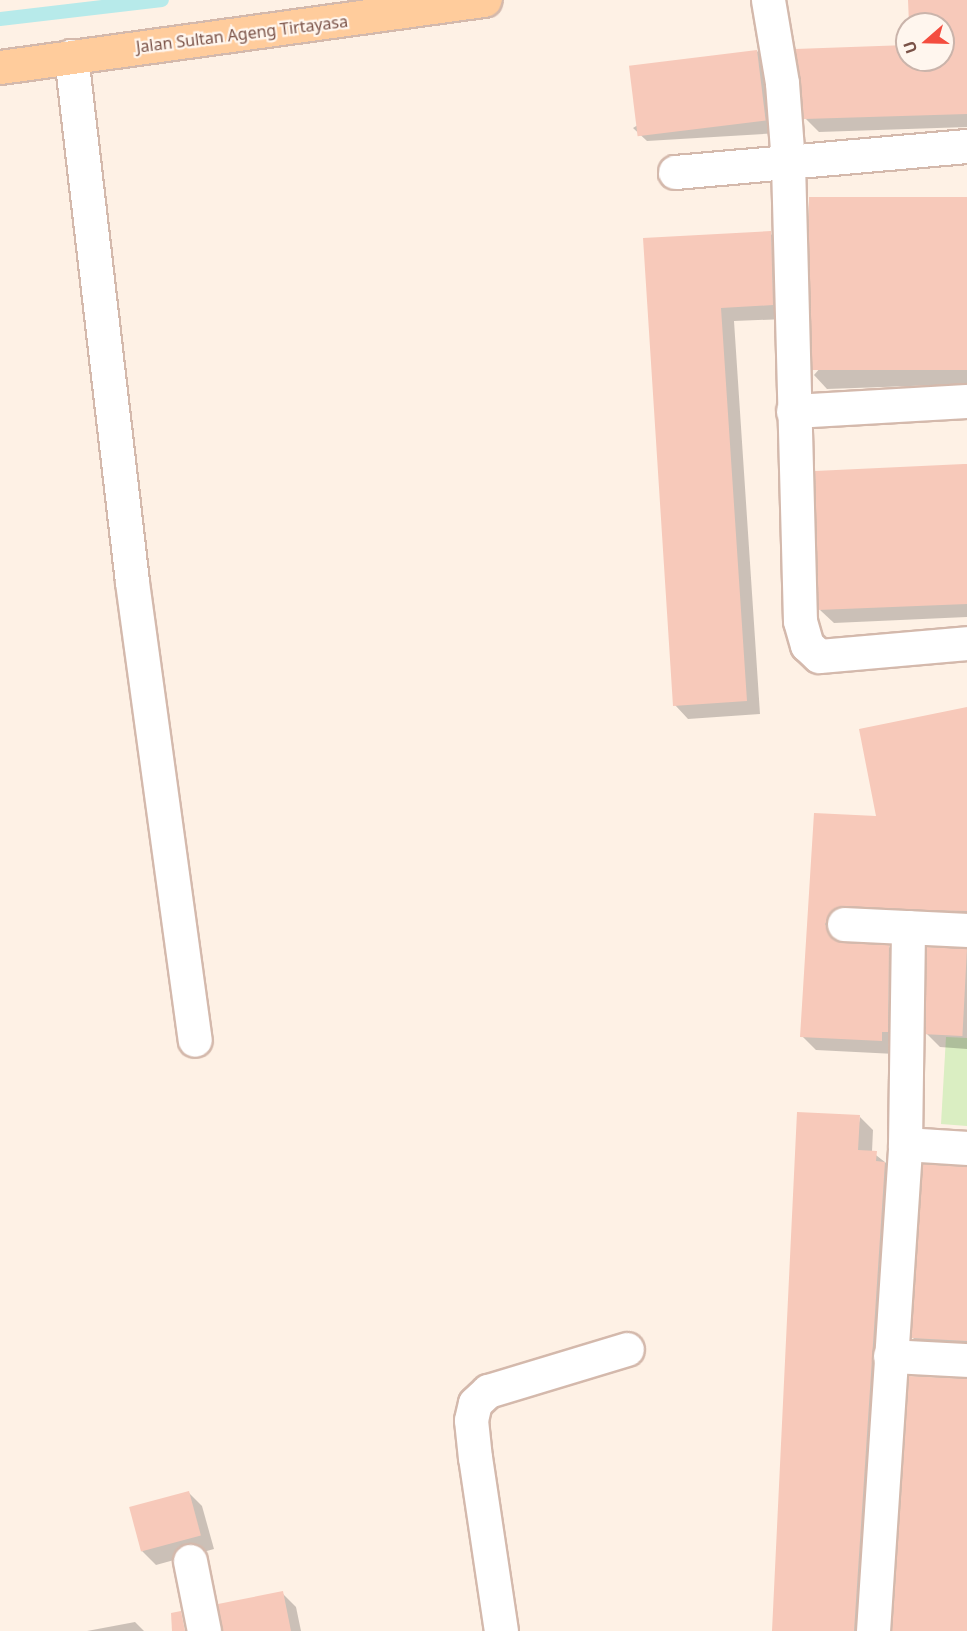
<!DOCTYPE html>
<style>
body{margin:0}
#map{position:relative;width:967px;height:1631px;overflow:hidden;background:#fef1e5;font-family:"Noto Sans",sans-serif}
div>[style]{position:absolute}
.green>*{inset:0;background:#daeec2}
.shadow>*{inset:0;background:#0003}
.stream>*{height:14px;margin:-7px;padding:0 7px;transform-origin:7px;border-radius:7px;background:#b7eaea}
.building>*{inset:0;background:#f7c9ba;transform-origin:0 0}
.roads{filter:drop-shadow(2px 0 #d4b9ac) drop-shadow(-2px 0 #d4b9ac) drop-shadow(0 2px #d4b9ac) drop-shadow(0 -2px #d4b9ac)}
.minor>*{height:33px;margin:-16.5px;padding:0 16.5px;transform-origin:16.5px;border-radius:16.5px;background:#fff}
.major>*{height:33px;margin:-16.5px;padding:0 16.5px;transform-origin:16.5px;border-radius:16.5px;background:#ffcc9c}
span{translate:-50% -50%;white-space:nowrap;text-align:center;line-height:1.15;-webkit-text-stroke:4.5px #fff6ee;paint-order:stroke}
.street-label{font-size:16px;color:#7a5247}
.north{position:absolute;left:895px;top:12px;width:60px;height:60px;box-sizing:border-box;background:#fff6ee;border:2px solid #cab4ab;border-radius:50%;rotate:250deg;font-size:16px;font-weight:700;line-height:24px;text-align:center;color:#7a5247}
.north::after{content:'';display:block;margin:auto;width:21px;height:27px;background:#f44d3f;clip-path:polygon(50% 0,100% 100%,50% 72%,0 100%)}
</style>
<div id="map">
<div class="green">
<div style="clip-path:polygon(946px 1037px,967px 1038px,967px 1126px,941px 1124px)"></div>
</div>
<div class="shadow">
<div style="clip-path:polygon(909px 0,967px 0,967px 127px,819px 132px,805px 118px,907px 46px,907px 60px,943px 60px,943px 24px,910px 24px)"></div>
<div style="clip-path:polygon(757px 51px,770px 65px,779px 133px,647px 141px,633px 128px)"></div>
<div style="clip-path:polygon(967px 199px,967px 384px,827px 389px,814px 375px)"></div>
<div style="clip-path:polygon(770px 233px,784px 247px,786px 319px,734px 321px,760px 714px,688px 719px,675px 705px,644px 239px)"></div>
<div style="clip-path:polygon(967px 466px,967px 617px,834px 623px,820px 610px)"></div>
<div style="clip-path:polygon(816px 814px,967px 822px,967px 924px,838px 938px,840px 942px,888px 946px,902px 960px,895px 1054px,816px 1050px,802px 1036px)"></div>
<div style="clip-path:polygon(928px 948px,967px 948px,967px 1049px,940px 1047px,927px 1034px)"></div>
<div style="clip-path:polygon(860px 1117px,873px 1130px,872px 1152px,890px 1166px,868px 1631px,774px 1631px)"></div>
<div style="clip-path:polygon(967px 1168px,967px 1354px,926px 1351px,913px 1338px)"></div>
<div style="clip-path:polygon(188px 1492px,202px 1506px,214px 1549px,156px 1565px,142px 1551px)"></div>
<div style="clip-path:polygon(282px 1593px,296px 1607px,301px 1631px,222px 1631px,219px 1605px)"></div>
<div style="clip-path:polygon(135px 1622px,144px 1631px,87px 1631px)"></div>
</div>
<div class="stream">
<div style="left:0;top:19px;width:163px;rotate:-6.7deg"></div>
</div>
<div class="building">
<div style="clip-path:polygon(908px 0,967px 0,967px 114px,804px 119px,795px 49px,907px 45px,907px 60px,943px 60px,943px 24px,909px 24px)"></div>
<div style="left:757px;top:50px;width:71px;height:129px;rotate:83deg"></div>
<div style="left:967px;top:197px;width:173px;height:158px;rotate:90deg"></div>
<div style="clip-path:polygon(771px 231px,773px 305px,721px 308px,747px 701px,673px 706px,643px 238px)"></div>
<div style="clip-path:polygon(964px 464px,967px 464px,967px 604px,818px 610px,815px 471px)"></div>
<div style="clip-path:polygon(967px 707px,967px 911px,835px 908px,825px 924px,833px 939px,889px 945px,888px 1032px,882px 1032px,882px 1041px,800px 1037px,814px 813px,876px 816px,859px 729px)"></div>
<div style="left:926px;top:947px;width:41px;height:87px;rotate:3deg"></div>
<div style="clip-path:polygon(797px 1112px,860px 1115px,858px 1150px,877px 1151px,876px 1161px,885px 1162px,854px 1631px,772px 1631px)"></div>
<div style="clip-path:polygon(922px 1164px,967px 1167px,967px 1341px,911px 1338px)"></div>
<div style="clip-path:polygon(909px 1376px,967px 1379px,967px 1631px,892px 1631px)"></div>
<div style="left:189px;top:1491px;width:46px;height:62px;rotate:75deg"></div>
<div style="clip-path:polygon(283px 1591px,291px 1631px,222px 1631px,218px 1604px)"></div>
<div style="clip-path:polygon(181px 1611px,185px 1631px,172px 1631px,171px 1613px)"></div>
</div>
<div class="roads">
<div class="minor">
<div style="left:768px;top:0;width:84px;rotate:80.4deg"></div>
<div style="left:782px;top:83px;width:80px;rotate:85.7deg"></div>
<div style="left:788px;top:163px;width:458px;rotate:88.5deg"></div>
<div style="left:800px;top:621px;width:25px;rotate:74deg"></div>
<div style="left:807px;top:645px;width:16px;rotate:43deg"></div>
<div style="left:819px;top:656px;width:149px;rotate:-5deg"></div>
<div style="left:71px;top:56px;width:530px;rotate:83.38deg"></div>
<div style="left:132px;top:582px;width:462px;rotate:82.2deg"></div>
<div style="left:675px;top:172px;width:293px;rotate:-5.1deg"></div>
<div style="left:793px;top:411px;width:174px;rotate:-3.3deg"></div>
<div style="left:844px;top:924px;width:123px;rotate:2.8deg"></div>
<div style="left:905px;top:1144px;width:62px;rotate:3.7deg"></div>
<div style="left:890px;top:1356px;width:77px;rotate:3deg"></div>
<div style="left:190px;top:1561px;width:71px;rotate:78.7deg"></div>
<div style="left:501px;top:1631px;width:175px;rotate:-98.5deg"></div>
<div style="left:475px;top:1458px;width:38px;rotate:-96deg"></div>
<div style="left:471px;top:1420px;width:17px;rotate:-77deg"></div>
<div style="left:475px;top:1403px;width:18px;rotate:-43deg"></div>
<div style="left:488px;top:1391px;width:145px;rotate:-16.8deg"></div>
<div style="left:873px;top:1631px;width:488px;rotate:-86.2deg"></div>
<div style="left:905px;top:1144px;width:217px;rotate:-89.2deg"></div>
</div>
<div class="major">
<div style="left:0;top:67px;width:489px;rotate:-7.9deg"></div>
</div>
</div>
<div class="street-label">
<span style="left:242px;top:34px;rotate:-7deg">Jalan Sultan Ageng Tirtayasa</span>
</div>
<div class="north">U</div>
</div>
